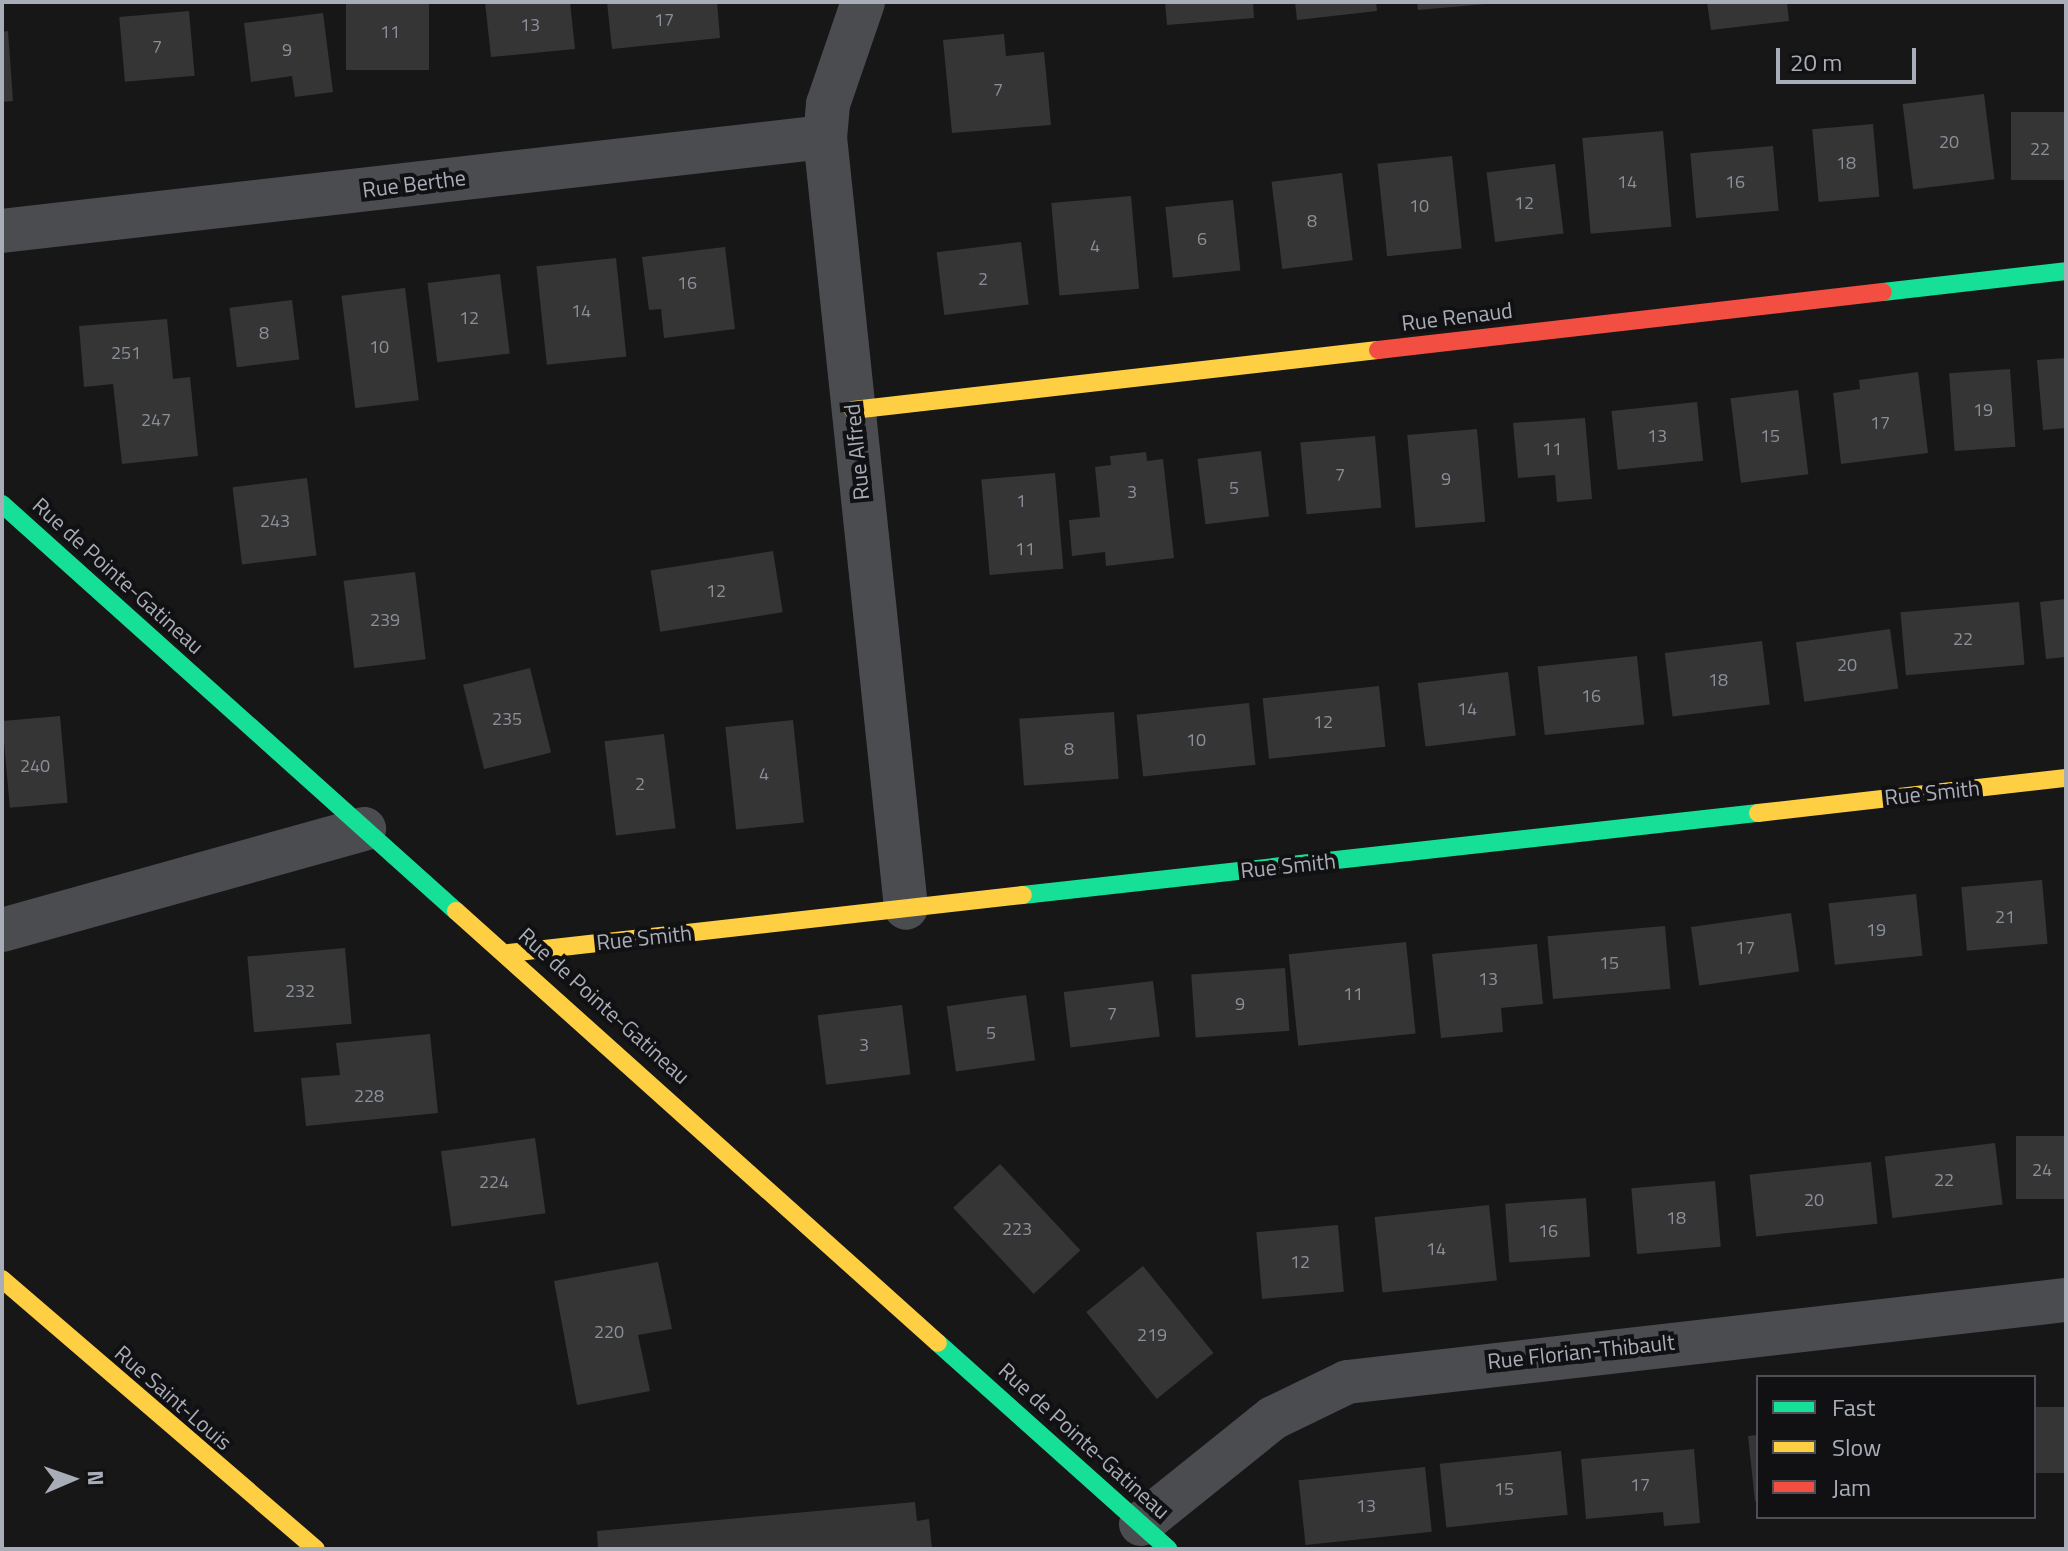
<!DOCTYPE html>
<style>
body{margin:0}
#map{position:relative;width:2068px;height:1551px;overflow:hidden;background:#171717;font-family:"Titillium Web",sans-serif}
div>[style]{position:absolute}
.building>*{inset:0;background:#353536;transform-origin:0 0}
.street>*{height:44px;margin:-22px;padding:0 22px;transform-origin:22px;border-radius:22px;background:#4b4c50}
.fast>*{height:18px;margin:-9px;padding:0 9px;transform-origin:9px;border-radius:9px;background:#16e098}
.slow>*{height:18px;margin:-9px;padding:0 9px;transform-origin:9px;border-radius:9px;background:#ffcf43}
.jam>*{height:18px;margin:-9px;padding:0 9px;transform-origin:9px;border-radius:9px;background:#f24e42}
span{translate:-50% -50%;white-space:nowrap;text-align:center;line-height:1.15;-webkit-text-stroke:8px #111113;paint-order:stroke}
.number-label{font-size:18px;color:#8b8f98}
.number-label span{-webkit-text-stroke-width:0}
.street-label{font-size:22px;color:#a8adb8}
.frame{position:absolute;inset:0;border:4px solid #a8adb8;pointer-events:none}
.legend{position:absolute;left:1756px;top:1375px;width:280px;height:144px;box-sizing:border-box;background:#111113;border:2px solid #4d4f55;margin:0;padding:10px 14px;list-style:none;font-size:24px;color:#a8adb8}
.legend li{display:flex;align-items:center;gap:16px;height:40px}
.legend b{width:40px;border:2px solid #4d4f55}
.north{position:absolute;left:32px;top:1439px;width:80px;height:80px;-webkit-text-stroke:6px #111113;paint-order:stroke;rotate:88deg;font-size:22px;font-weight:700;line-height:32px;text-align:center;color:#a8adb8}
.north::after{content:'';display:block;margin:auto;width:28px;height:36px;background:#a8adb8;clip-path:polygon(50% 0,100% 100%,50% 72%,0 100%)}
.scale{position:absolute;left:1776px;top:48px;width:140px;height:36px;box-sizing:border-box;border:4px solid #a8adb8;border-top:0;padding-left:10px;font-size:24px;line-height:28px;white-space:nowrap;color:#a8adb8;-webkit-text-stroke:6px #111113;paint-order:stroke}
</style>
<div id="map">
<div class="building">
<div style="left:346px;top:2px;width:83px;height:68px"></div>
<div style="clip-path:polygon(485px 2px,570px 2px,575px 49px,491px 57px)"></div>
<div style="clip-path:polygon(607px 2px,717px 2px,720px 38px,612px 49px)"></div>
<div style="clip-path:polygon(1165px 2px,1253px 2px,1254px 18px,1167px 25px)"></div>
<div style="clip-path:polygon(1295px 2px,1376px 2px,1377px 11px,1297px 20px)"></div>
<div style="clip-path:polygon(1417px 2px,1486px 2px,1486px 4px,1418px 10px)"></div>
<div style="clip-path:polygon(1707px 2px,1787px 2px,1789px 21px,1711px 30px)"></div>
<div style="left:189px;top:11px;width:65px;height:70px;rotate:85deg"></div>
<div style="clip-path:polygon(323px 13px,333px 92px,295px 97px,292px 76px,251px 82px,244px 23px)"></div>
<div style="clip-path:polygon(8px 31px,13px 101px,2px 102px,2px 32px)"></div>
<div style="clip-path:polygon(1004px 34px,1006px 56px,1044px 52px,1051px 125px,952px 133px,943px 40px)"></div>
<div style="left:1984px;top:94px;width:86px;height:82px;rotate:83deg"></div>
<div style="left:2066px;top:112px;width:68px;height:55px;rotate:90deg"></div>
<div style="left:1873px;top:124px;width:73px;height:61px;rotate:85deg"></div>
<div style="left:1663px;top:131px;width:96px;height:81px;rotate:85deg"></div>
<div style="left:1773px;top:146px;width:65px;height:83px;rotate:85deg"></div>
<div style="left:1452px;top:156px;width:93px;height:75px;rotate:84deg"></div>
<div style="left:1555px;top:164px;width:70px;height:69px;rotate:83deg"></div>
<div style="left:1342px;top:173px;width:88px;height:71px;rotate:83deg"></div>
<div style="left:1131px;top:196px;width:93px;height:80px;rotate:85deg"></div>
<div style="left:1233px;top:200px;width:71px;height:68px;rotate:84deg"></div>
<div style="left:1021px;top:242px;width:63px;height:85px;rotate:83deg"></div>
<div style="clip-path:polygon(725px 247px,735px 329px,664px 338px,661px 309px,649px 310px,642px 257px)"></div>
<div style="left:616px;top:258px;width:99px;height:80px;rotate:84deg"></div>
<div style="left:500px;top:274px;width:80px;height:73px;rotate:83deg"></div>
<div style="left:405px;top:288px;width:113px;height:64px;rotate:83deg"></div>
<div style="left:292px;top:300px;width:60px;height:63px;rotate:83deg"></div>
<div style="clip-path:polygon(167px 319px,173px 379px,190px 377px,198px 456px,122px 464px,113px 384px,84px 387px,79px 326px)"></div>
<div style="clip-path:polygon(2066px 358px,2066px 428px,2043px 430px,2037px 360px)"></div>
<div style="left:2010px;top:369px;width:78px;height:61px;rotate:86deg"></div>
<div style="clip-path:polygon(1918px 372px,1928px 453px,1841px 464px,1833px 393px,1860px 389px,1859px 380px)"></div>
<div style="left:1798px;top:390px;width:85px;height:68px;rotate:83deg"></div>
<div style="left:1697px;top:402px;width:59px;height:86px;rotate:84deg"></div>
<div style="clip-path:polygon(1585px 418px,1592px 499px,1557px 502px,1555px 475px,1518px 478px,1513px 423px)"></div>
<div style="left:1477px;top:429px;width:93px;height:70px;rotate:85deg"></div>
<div style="left:1375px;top:436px;width:72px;height:75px;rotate:85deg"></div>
<div style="left:1261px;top:451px;width:66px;height:64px;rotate:83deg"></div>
<div style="clip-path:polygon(1146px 452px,1147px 461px,1163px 459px,1174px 558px,1106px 566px,1105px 552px,1072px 556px,1069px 520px,1100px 517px,1095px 467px,1111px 465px,1110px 456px)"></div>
<div style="left:1055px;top:473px;width:96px;height:74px;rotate:85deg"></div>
<div style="left:307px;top:478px;width:78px;height:75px;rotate:83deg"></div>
<div style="left:773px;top:551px;width:62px;height:124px;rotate:81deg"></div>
<div style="left:415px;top:572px;width:88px;height:72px;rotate:83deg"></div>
<div style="clip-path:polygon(2066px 599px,2066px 657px,2046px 659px,2040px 602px)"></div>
<div style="left:2019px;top:602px;width:63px;height:119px;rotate:85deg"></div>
<div style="left:1890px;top:629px;width:60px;height:95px;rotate:82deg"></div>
<div style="left:1762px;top:641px;width:64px;height:98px;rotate:83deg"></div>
<div style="left:1637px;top:656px;width:69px;height:100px;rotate:84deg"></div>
<div style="left:530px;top:668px;width:87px;height:69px;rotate:76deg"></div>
<div style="left:1508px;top:672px;width:64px;height:91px;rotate:83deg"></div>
<div style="left:1379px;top:686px;width:61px;height:117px;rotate:84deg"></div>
<div style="left:1249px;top:703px;width:62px;height:113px;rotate:84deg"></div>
<div style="left:1114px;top:712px;width:67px;height:95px;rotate:86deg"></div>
<div style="left:60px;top:716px;width:87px;height:58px;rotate:85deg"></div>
<div style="left:793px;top:720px;width:103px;height:68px;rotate:84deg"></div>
<div style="left:664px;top:734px;width:95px;height:60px;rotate:83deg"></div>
<div style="left:2042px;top:880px;width:64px;height:81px;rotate:85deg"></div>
<div style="left:1916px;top:894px;width:62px;height:88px;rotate:84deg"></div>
<div style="left:1791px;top:913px;width:59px;height:101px;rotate:82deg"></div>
<div style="left:1665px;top:926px;width:63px;height:118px;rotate:85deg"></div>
<div style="left:1406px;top:942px;width:92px;height:118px;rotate:84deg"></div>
<div style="clip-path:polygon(1537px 944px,1543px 1004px,1501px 1008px,1503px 1032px,1441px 1038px,1432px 954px)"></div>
<div style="left:345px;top:948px;width:76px;height:98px;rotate:85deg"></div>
<div style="left:1285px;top:968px;width:63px;height:94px;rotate:86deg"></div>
<div style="left:1153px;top:981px;width:56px;height:90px;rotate:83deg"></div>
<div style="left:1026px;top:995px;width:66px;height:80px;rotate:82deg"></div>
<div style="left:902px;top:1005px;width:70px;height:85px;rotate:83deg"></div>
<div style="clip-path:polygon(430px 1034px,438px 1113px,306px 1126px,301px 1078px,340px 1075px,336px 1043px)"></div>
<div style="left:2066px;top:1136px;width:63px;height:50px;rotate:90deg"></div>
<div style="left:535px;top:1138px;width:76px;height:95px;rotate:82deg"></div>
<div style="left:1995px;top:1143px;width:62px;height:111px;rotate:83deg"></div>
<div style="left:1871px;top:1162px;width:62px;height:122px;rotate:84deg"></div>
<div style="left:1000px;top:1164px;width:118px;height:64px;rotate:47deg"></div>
<div style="left:1715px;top:1181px;width:66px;height:84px;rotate:85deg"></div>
<div style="left:1586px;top:1198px;width:59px;height:81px;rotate:86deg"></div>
<div style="left:1489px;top:1205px;width:76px;height:115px;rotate:84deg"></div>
<div style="left:1338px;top:1225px;width:67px;height:82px;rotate:85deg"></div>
<div style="clip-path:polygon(658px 1262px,672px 1329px,638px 1335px,650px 1391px,577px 1405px,554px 1281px)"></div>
<div style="left:1143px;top:1266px;width:112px;height:73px;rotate:51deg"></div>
<div style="left:2066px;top:1407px;width:66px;height:32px;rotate:90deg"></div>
<div style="clip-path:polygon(1758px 1435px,1758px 1501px,1755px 1501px,1748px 1436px)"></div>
<div style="clip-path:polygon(1694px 1449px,1700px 1523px,1664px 1526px,1663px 1512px,1586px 1519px,1581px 1459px)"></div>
<div style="left:1561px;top:1451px;width:64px;height:122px;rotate:84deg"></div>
<div style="left:1425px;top:1467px;width:65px;height:127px;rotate:84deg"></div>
<div style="clip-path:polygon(915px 1502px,917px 1521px,929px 1519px,932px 1549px,598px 1549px,597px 1531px)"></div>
</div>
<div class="street">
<div style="left:863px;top:2px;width:108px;rotate:108.9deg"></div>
<div style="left:828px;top:104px;width:33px;rotate:95deg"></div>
<div style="left:825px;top:137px;width:775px;rotate:84deg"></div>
<div style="left:2px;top:231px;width:828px;rotate:-6.52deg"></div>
<div style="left:2px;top:930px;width:376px;rotate:-15.6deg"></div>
<div style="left:1141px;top:1524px;width:169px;rotate:-38.8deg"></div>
<div style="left:1273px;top:1418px;width:82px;rotate:-25.9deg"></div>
<div style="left:1347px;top:1382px;width:724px;rotate:-6.51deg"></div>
</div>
<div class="fast">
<div style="left:1883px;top:292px;width:184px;rotate:-6.5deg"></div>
<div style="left:2px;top:504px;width:610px;rotate:41.88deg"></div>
<div style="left:1023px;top:895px;width:740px;rotate:-6.37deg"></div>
<div style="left:938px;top:1343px;width:309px;rotate:41.8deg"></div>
</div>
<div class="slow">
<div style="left:853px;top:410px;width:528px;rotate:-6.52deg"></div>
<div style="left:1758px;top:813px;width:310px;rotate:-6.5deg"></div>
<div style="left:456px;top:911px;width:647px;rotate:41.87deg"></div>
<div style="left:509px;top:953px;width:517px;rotate:-6.44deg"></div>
<div style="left:2px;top:1279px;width:414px;rotate:40.7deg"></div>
</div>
<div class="jam">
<div style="left:1378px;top:350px;width:508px;rotate:-6.55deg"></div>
</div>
<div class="number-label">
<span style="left:664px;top:20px">17</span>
<span style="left:530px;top:25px">13</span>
<span style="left:390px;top:32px">11</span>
<span style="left:157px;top:47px">7</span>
<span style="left:287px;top:50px">9</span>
<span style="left:998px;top:90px">7</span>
<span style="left:1949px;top:142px">20</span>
<span style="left:2040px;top:149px">22</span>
<span style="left:1846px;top:163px">18</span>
<span style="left:1627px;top:182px">14</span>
<span style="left:1735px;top:182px">16</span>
<span style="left:1524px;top:203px">12</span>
<span style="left:1419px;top:206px">10</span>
<span style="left:1312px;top:221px">8</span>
<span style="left:1202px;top:239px">6</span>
<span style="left:1095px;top:246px">4</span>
<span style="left:983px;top:279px">2</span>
<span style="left:687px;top:283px">16</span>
<span style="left:581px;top:311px">14</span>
<span style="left:469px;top:318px">12</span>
<span style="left:264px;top:333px">8</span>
<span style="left:379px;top:347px">10</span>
<span style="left:126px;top:353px">251</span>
<span style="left:1983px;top:410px">19</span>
<span style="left:156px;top:420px">247</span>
<span style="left:1880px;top:423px">17</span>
<span style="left:1657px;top:436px">13</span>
<span style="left:1770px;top:436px">15</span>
<span style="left:1552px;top:449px">11</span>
<span style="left:1340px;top:475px">7</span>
<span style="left:1446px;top:479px">9</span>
<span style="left:1234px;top:488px">5</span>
<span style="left:1132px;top:492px">3</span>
<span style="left:1021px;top:501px">1</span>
<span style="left:275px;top:521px">243</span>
<span style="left:1025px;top:549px">11</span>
<span style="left:716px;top:591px">12</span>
<span style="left:385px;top:620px">239</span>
<span style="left:1963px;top:639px">22</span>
<span style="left:1847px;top:665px">20</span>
<span style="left:1718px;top:680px">18</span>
<span style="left:1591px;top:696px">16</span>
<span style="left:1467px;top:709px">14</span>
<span style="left:507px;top:719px">235</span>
<span style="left:1323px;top:722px">12</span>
<span style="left:1196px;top:740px">10</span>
<span style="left:1069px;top:749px">8</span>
<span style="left:35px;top:766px">240</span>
<span style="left:764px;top:774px">4</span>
<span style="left:640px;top:784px">2</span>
<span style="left:2005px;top:917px">21</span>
<span style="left:1876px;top:930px">19</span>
<span style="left:1745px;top:948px">17</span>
<span style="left:1609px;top:963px">15</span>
<span style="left:1488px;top:979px">13</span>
<span style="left:300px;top:991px">232</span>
<span style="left:1353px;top:994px">11</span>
<span style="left:1240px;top:1004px">9</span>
<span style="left:1112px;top:1014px">7</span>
<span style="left:991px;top:1033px">5</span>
<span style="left:864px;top:1045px">3</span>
<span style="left:369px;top:1096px">228</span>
<span style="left:2042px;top:1170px">24</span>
<span style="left:1944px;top:1180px">22</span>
<span style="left:494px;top:1182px">224</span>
<span style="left:1814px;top:1200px">20</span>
<span style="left:1676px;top:1218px">18</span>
<span style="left:1017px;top:1229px">223</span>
<span style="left:1548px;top:1231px">16</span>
<span style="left:1436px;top:1249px">14</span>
<span style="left:1300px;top:1262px">12</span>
<span style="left:609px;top:1332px">220</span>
<span style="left:1152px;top:1335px">219</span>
<span style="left:1640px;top:1485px">17</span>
<span style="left:1504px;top:1489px">15</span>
<span style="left:1366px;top:1506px">13</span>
</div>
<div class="street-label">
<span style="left:414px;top:184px;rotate:-7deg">Rue Berthe</span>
<span style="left:1457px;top:317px;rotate:-7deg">Rue Renaud</span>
<span style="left:857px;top:452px;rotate:-96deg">Rue Alfred</span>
<span style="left:118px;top:576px;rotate:42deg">Rue de Pointe-Gatineau</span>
<span style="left:1932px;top:793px;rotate:-6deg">Rue Smith</span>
<span style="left:1288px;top:866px;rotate:-6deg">Rue Smith</span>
<span style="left:644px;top:938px;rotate:-6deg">Rue Smith</span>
<span style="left:604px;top:1006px;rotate:42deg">Rue de Pointe-Gatineau</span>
<span style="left:1581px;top:1352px;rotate:-6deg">Rue Florian-Thibault</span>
<span style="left:173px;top:1398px;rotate:41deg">Rue Saint-Louis</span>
<span style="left:1084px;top:1441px;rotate:42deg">Rue de Pointe-Gatineau</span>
</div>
<div class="frame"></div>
<ul class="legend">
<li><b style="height:10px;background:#16e098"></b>Fast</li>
<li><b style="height:10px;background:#ffcf43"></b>Slow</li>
<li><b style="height:10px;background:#f24e42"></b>Jam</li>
</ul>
<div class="north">N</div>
<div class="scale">20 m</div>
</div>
